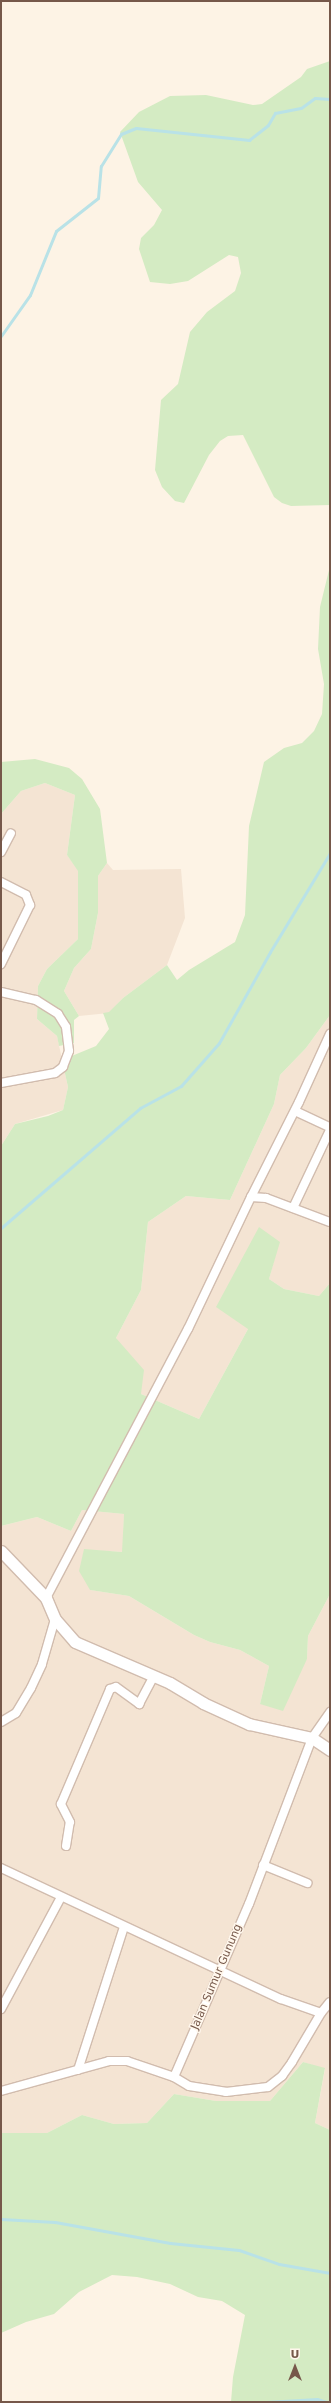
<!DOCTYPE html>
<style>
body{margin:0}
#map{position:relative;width:331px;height:2403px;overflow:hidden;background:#fdf3e5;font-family:"DejaVu Sans",sans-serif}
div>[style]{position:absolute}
.residential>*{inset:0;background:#f4e4d3}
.green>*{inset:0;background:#d4ebc3}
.stream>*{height:3px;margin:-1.5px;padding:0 1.5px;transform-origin:1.5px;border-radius:1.5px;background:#b9e2e7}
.roads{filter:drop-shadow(1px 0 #d1bcae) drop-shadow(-1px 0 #d1bcae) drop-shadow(0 1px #d1bcae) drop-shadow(0 -1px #d1bcae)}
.street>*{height:8px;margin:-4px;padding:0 4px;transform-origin:4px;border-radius:4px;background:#fff}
.secondary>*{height:11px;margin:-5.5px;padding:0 5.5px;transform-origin:5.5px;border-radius:5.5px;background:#fff}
span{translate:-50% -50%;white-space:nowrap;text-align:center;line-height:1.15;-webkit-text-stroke:3px #fff7ec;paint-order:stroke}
.street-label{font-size:11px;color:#76584a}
.frame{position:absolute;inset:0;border:2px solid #76584a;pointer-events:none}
.north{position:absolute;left:275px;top:2347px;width:40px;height:40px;-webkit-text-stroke:3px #fff7ec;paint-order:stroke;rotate:0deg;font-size:11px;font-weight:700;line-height:16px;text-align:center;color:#76584a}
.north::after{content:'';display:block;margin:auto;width:14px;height:18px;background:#76584a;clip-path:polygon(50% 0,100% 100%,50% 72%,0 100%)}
</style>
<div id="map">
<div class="residential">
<div style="clip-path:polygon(45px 783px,75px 795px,67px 855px,78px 870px,78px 939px,47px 969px,38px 986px,37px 1019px,57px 1036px,68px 1087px,63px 1110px,15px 1124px,1px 1146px,1px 814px,21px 791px)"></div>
<div style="clip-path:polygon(107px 863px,113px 870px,181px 869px,185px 918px,167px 965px,123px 998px,109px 1013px,79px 1016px,64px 991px,74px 968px,91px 949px,98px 913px,98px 876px)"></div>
<div style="clip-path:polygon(330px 1015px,330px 1283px,319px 1296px,284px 1289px,269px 1279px,279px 1242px,259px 1228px,248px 1329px,199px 1419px,141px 1394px,116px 1338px,141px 1290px,148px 1222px,186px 1196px,230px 1200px,274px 1104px,280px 1075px,306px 1048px)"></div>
<div style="clip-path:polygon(82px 1510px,124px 1514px,123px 1552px,84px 1550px,90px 1590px,129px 1596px,194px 1635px,210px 1642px,240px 1650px,269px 1666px,260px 1704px,307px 1659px,308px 1636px,330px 1594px,330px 2130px,315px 2123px,325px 2069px,303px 2062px,270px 2101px,216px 2101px,174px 2094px,147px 2123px,114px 2124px,82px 2115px,47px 2133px,1px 2133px,1px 1526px,37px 1517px,71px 1531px)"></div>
</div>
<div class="green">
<div style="clip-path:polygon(330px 61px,330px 505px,291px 506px,282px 503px,274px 497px,243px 435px,228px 436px,220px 441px,209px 455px,184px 503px,175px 501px,162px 487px,155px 470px,161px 400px,178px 384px,190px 332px,207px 312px,235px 291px,241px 273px,238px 257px,229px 255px,188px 281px,170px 284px,150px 282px,139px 249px,141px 238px,154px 225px,162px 210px,138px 182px,120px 132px,139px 112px,170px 96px,206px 95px,253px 105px,262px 104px,301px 77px,307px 69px)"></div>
<div style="clip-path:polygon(330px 566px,330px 1015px,306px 1048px,280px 1075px,274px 1104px,230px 1200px,186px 1196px,148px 1222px,141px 1290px,116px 1338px,144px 1370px,141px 1394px,199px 1419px,248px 1329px,216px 1307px,259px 1227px,280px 1242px,269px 1279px,284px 1289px,319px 1296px,330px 1283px,330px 1594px,308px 1636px,307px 1659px,283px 1711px,260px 1704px,269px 1666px,240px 1650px,210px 1642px,194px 1635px,129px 1596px,90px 1590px,79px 1571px,84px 1549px,122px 1552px,124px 1514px,82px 1510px,71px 1531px,37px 1517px,1px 1526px,1px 1146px,15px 1124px,48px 1116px,63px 1110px,68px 1087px,62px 1060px,96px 1046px,109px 1029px,103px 1013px,109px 1012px,123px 998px,167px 965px,177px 980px,189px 970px,235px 942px,245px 915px,249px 826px,264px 762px,284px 748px,302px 743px,314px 731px,322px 714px,324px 684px,318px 649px,320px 607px)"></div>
<div style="clip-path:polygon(35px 759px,69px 768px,82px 779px,100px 809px,107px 863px,98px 876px,98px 913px,91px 949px,74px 968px,64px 991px,79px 1016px,74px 1020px,74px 1043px,59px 1046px,57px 1036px,37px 1019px,38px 986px,47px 969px,78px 939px,78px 871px,67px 855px,75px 795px,45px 783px,21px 791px,1px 814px,1px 762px)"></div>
<div style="clip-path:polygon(303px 2062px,325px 2068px,315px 2123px,330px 2130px,330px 2402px,231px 2402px,233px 2377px,245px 2315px,222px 2301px,198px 2297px,170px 2284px,137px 2277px,112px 2275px,79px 2292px,54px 2314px,26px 2322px,1px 2333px,1px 2133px,47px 2133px,82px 2115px,114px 2124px,147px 2123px,174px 2094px,216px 2101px,270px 2101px)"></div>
</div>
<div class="stream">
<div style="left:1px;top:336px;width:50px;rotate:-54.7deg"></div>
<div style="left:30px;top:295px;width:69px;rotate:-67.9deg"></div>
<div style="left:56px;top:231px;width:53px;rotate:-38.2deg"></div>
<div style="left:98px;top:198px;width:32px;rotate:-85deg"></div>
<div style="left:101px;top:166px;width:38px;rotate:-58deg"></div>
<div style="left:121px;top:134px;width:16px;rotate:-22deg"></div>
<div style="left:136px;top:128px;width:114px;rotate:6.1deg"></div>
<div style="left:249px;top:140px;width:24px;rotate:-38deg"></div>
<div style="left:268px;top:125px;width:14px;rotate:-60deg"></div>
<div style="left:275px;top:113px;width:26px;rotate:-11deg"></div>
<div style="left:301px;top:108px;width:17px;rotate:-36deg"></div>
<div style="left:315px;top:98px;width:15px;rotate:4deg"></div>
<div style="left:1px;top:1228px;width:184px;rotate:-40.8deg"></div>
<div style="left:140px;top:1108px;width:47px;rotate:-28.2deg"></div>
<div style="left:181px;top:1086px;width:57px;rotate:-48.5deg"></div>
<div style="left:219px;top:1043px;width:104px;rotate:-60.7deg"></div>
<div style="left:270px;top:952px;width:116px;rotate:-58.8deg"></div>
<div style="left:1px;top:2219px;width:54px;rotate:3.2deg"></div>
<div style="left:55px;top:2222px;width:117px;rotate:10.3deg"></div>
<div style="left:170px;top:2243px;width:69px;rotate:5.8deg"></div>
<div style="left:239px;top:2250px;width:42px;rotate:19.3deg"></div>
<div style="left:279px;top:2264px;width:52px;rotate:10deg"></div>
<div style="left:266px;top:2402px;width:51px;rotate:-3.4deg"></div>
<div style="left:317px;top:2399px;width:9px;rotate:18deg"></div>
</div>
<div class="roads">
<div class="street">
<div style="left:1px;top:852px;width:21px;rotate:-62deg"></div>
<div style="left:1px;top:882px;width:28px;rotate:27deg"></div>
<div style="left:26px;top:895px;width:11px;rotate:68deg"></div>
<div style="left:30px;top:905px;width:66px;rotate:116.2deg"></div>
<div style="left:1px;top:992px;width:36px;rotate:13deg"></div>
<div style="left:36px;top:1000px;width:26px;rotate:32deg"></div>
<div style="left:58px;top:1014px;width:15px;rotate:58deg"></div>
<div style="left:66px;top:1027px;width:24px;rotate:83deg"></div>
<div style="left:69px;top:1051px;width:17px;rotate:111deg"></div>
<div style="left:63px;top:1067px;width:10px;rotate:143deg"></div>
<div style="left:55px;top:1073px;width:55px;rotate:169.5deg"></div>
<div style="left:295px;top:1111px;width:38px;rotate:25deg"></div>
<div style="left:251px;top:1197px;width:106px;rotate:-63.2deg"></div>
<div style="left:299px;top:1102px;width:75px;rotate:-65.5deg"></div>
<div style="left:293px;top:1208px;width:86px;rotate:-64.6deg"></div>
<div style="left:46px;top:1598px;width:304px;rotate:-62.2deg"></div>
<div style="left:188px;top:1329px;width:146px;rotate:-64.5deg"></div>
<div style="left:251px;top:1197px;width:15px;rotate:4deg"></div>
<div style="left:266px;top:1198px;width:68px;rotate:20.6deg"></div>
<div style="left:1px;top:1722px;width:17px;rotate:-31deg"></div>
<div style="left:16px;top:1713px;width:29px;rotate:-59deg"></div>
<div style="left:31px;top:1688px;width:26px;rotate:-65deg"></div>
<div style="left:42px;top:1664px;width:47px;rotate:-73.9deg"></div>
<div style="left:66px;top:1846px;width:24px;rotate:-81deg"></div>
<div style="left:70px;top:1822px;width:20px;rotate:-117deg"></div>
<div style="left:61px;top:1804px;width:125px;rotate:-66.9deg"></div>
<div style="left:110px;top:1689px;width:6px;rotate:-18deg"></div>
<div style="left:116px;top:1687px;width:29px;rotate:36deg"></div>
<div style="left:139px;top:1704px;width:32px;rotate:-62deg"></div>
<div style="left:263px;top:1865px;width:48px;rotate:22.2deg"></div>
<div style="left:1px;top:1868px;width:309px;rotate:25.1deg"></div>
<div style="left:281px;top:1999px;width:42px;rotate:19.3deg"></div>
<div style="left:321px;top:2013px;width:14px;rotate:-51deg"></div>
<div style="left:1px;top:2009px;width:127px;rotate:-61.8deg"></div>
<div style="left:78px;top:2070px;width:150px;rotate:-72.2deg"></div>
<div style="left:174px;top:2077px;width:17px;rotate:31deg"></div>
<div style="left:189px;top:2086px;width:37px;rotate:9deg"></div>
<div style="left:226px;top:2092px;width:42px;rotate:-6.8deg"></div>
<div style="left:268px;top:2087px;width:18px;rotate:-38deg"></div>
<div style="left:282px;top:2076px;width:17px;rotate:-54deg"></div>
<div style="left:292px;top:2062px;width:57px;rotate:-59.4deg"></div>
<div style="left:1px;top:2091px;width:112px;rotate:-15.5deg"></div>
<div style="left:109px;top:2061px;width:18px"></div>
<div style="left:127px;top:2061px;width:50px;rotate:18.8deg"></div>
<div style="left:174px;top:2077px;width:189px;rotate:-66.6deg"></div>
<div style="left:249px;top:1904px;width:178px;rotate:-69.2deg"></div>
<div style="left:312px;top:1738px;width:32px;rotate:-55deg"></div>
</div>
<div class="secondary">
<div style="left:1px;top:1551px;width:65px;rotate:46.2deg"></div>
<div style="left:46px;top:1598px;width:23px;rotate:67deg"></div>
<div style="left:55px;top:1619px;width:30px;rotate:49deg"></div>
<div style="left:75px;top:1642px;width:103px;rotate:23.3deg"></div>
<div style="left:170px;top:1683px;width:39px;rotate:31deg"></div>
<div style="left:203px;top:1703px;width:51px;rotate:24.5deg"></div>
<div style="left:249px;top:1724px;width:65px;rotate:12.5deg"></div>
<div style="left:312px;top:1738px;width:22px;rotate:34deg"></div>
</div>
</div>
<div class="street-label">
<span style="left:217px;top:1977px;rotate:-67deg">Jalan Sumur Gunung</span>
</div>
<div class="frame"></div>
<div class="north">U</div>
</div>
